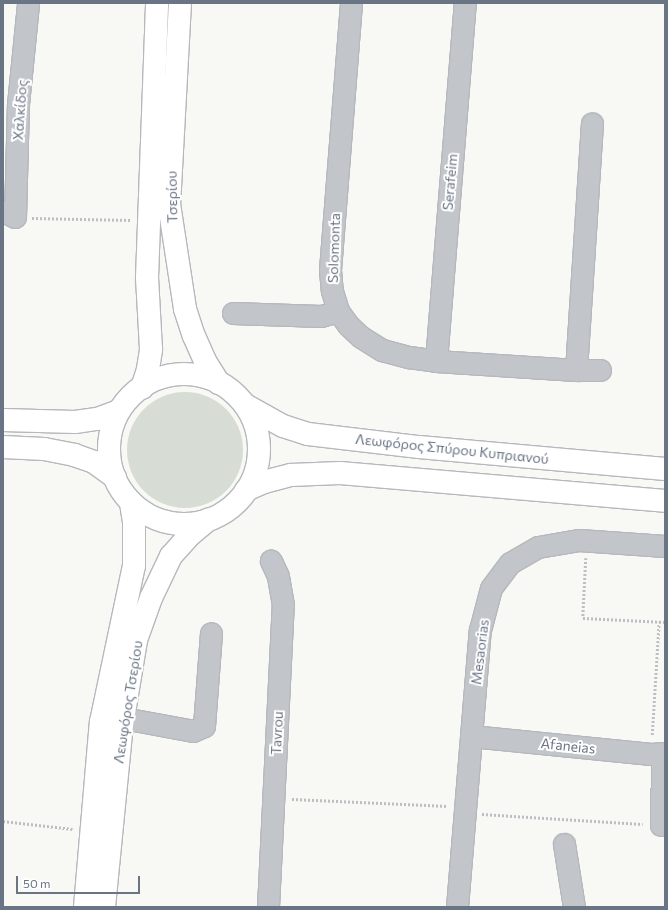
<!DOCTYPE html>
<meta charset="utf-8">
<style>
body{margin:0}
#map{position:relative;width:668px;height:910px;overflow:hidden;background:#f8f8f5;font-family:Commissioner,sans-serif}
div>[style]{position:absolute}
.green>*{inset:0;background:#d7ddd5}
.round{border-radius:50%}
.path>*{height:2.5px;margin-top:-1.25px;transform-origin:0;background:repeating-linear-gradient(90deg,#bcbec1 0 2px,transparent 0 4px)}
.roads{filter:drop-shadow(1px 0 #b5b8bd) drop-shadow(-1px 0 #b5b8bd) drop-shadow(0 1px #b5b8bd) drop-shadow(0 -1px #b5b8bd)}
.minor>*{height:21px;margin:-10.5px;padding:0 10.5px;transform-origin:10.5px;border-radius:10.5px;background:#c2c5c9}
.major>*{height:22px;margin:-11px;padding:0 11px;transform-origin:11px;border-radius:11px;background:#fff}
.major>.ring{margin:-11px;padding:0;box-sizing:content-box;background:none;border:22px solid #fff;border-radius:50%}
span{translate:-50% -50%;white-space:nowrap;text-align:center;line-height:1.15;-webkit-text-stroke:4px #fff;paint-order:stroke}
.street-label{font-size:14px;color:#697485}
.frame{position:absolute;inset:0;border:4px solid #697485;pointer-events:none}
.scale{position:absolute;left:16px;top:876px;width:124px;height:18px;box-sizing:border-box;border:2px solid #697485;border-top:0;padding-left:5px;font-size:12px;line-height:14px;white-space:nowrap;color:#697485;-webkit-text-stroke:3px #fff;paint-order:stroke}
</style>
<div id="map">
<div class="green">
<div class="round" style="left:127px;top:392px;width:116px;height:116px"></div>
</div>
<div class="path">
<div style="left:32px;top:218px;width:99px;rotate:1.2deg"></div>
<div style="left:586px;top:558px;width:60px;rotate:92.9deg"></div>
<div style="left:583px;top:618px;width:82px;rotate:2.8deg"></div>
<div style="left:652px;top:735px;width:113px;rotate:-86.5deg"></div>
<div style="left:292px;top:799px;width:156px;rotate:2.6deg"></div>
<div style="left:482px;top:814px;width:161px;rotate:3.6deg"></div>
<div style="left:3px;top:821px;width:70px;rotate:6.5deg"></div>
</div>
<div class="roads">
<div class="minor">
<div style="left:351px;top:3px;width:268px;rotate:94.5deg"></div>
<div style="left:330px;top:270px;width:21px;rotate:85deg"></div>
<div style="left:332px;top:291px;width:21px;rotate:73deg"></div>
<div style="left:338px;top:311px;width:17px;rotate:54deg"></div>
<div style="left:348px;top:325px;width:18px;rotate:43deg"></div>
<div style="left:361px;top:337px;width:25px;rotate:32deg"></div>
<div style="left:382px;top:350px;width:28px;rotate:15deg"></div>
<div style="left:409px;top:357px;width:27px;rotate:8deg"></div>
<div style="left:436px;top:361px;width:140px;rotate:3.7deg"></div>
<div style="left:576px;top:370px;width:24px"></div>
<div style="left:3px;top:211px;width:13px;rotate:27deg"></div>
<div style="left:15px;top:217px;width:113px;rotate:-88.5deg"></div>
<div style="left:18px;top:104px;width:101px;rotate:-84.3deg"></div>
<div style="left:233px;top:313px;width:88px;rotate:2deg"></div>
<div style="left:321px;top:316px;width:18px;rotate:-16deg"></div>
<div style="left:436px;top:361px;width:359px;rotate:-85.4deg"></div>
<div style="left:576px;top:370px;width:247px;rotate:-86.3deg"></div>
<div style="left:123px;top:718px;width:71px;rotate:10.5deg"></div>
<div style="left:193px;top:731px;width:12px;rotate:-24deg"></div>
<div style="left:204px;top:726px;width:93px;rotate:-85.7deg"></div>
<div style="left:471px;top:736px;width:181px;rotate:5.7deg"></div>
<div style="left:651px;top:754px;width:14px;rotate:-4deg"></div>
<div style="left:661px;top:825px;width:70px;rotate:-89.2deg"></div>
<div style="left:564px;top:844px;width:64px;rotate:81deg"></div>
<div style="left:268px;top:907px;width:302px;rotate:-87.2deg"></div>
<div style="left:283px;top:605px;width:29px;rotate:-100deg"></div>
<div style="left:278px;top:576px;width:17px;rotate:-115deg"></div>
<div style="left:457px;top:907px;width:278px;rotate:-85.3deg"></div>
<div style="left:480px;top:630px;width:43px;rotate:-75.3deg"></div>
<div style="left:491px;top:588px;width:31px;rotate:-53deg"></div>
<div style="left:510px;top:563px;width:32px;rotate:-30deg"></div>
<div style="left:538px;top:547px;width:42px;rotate:-9.7deg"></div>
<div style="left:579px;top:540px;width:86px;rotate:4deg"></div>
</div>
<div class="major">
<div style="left:180px;top:3px;width:201px;rotate:93.1deg"></div>
<div style="left:169px;top:204px;width:106px;rotate:81.3deg"></div>
<div style="left:185px;top:309px;width:28px;rotate:72deg"></div>
<div style="left:194px;top:336px;width:27px;rotate:66deg"></div>
<div style="left:205px;top:361px;width:26px;rotate:58deg"></div>
<div class="ring" style="left:109px;top:374px;width:128px;height:128px"></div>
<div style="left:142px;top:388px;width:20px;rotate:-72deg"></div>
<div style="left:148px;top:369px;width:20px;rotate:-81deg"></div>
<div style="left:151px;top:349px;width:71px;rotate:-93.2deg"></div>
<div style="left:147px;top:278px;width:275px;rotate:-87.9deg"></div>
<div style="left:245px;top:405px;width:43px;rotate:28.9deg"></div>
<div style="left:283px;top:426px;width:26px;rotate:18deg"></div>
<div style="left:308px;top:434px;width:112px;rotate:6.7deg"></div>
<div style="left:419px;top:447px;width:247px;rotate:5.1deg"></div>
<div style="left:3px;top:420px;width:72px;rotate:1.6deg"></div>
<div style="left:75px;top:422px;width:22px;rotate:-8deg"></div>
<div style="left:97px;top:419px;width:23px;rotate:-20deg"></div>
<div style="left:3px;top:447px;width:41px;rotate:2.8deg"></div>
<div style="left:44px;top:449px;width:31px;rotate:11deg"></div>
<div style="left:74px;top:455px;width:21px;rotate:19deg"></div>
<div style="left:94px;top:462px;width:26px;rotate:36deg"></div>
<div style="left:246px;top:490px;width:20px;rotate:-24deg"></div>
<div style="left:264px;top:482px;width:28px;rotate:-15deg"></div>
<div style="left:291px;top:475px;width:49px;rotate:-2.3deg"></div>
<div style="left:340px;top:473px;width:326px;rotate:4.9deg"></div>
<div style="left:85px;top:907px;width:186px;rotate:-85.1deg"></div>
<div style="left:101px;top:722px;width:159px;rotate:-78.1deg"></div>
<div style="left:134px;top:566px;width:44px;rotate:-90deg"></div>
<div style="left:134px;top:522px;width:20px;rotate:-99deg"></div>
<div style="left:104px;top:907px;width:183px;rotate:-84.4deg"></div>
<div style="left:122px;top:725px;width:86px;rotate:-80.6deg"></div>
<div style="left:136px;top:640px;width:45px;rotate:-70.3deg"></div>
<div style="left:151px;top:598px;width:47px;rotate:-64.5deg"></div>
<div style="left:171px;top:556px;width:30px;rotate:-48deg"></div>
<div style="left:191px;top:534px;width:23px;rotate:-40deg"></div>
</div>
</div>
<div class="street-label">
<span style="left:20px;top:110px;rotate:-86deg">Χαλκίδος</span>
<span style="left:450px;top:182px;rotate:-85deg">Serafeim</span>
<span style="left:172px;top:197px;rotate:-91deg">Τσερίου</span>
<span style="left:334px;top:248px;rotate:-88deg">Solomonta</span>
<span style="left:452px;top:449px;rotate:6deg">Λεωφόρος Σπύρου Κυπριανού</span>
<span style="left:480px;top:652px;rotate:-83deg">Mesaorias</span>
<span style="left:128px;top:702px;rotate:-81deg">Λεωφόρος Τσερίου</span>
<span style="left:277px;top:733px;rotate:-87deg">Tavrou</span>
<span style="left:568px;top:746px;rotate:6deg">Afaneias</span>
</div>
<div class="frame"></div>
<div class="scale">50 m</div>
</div>
